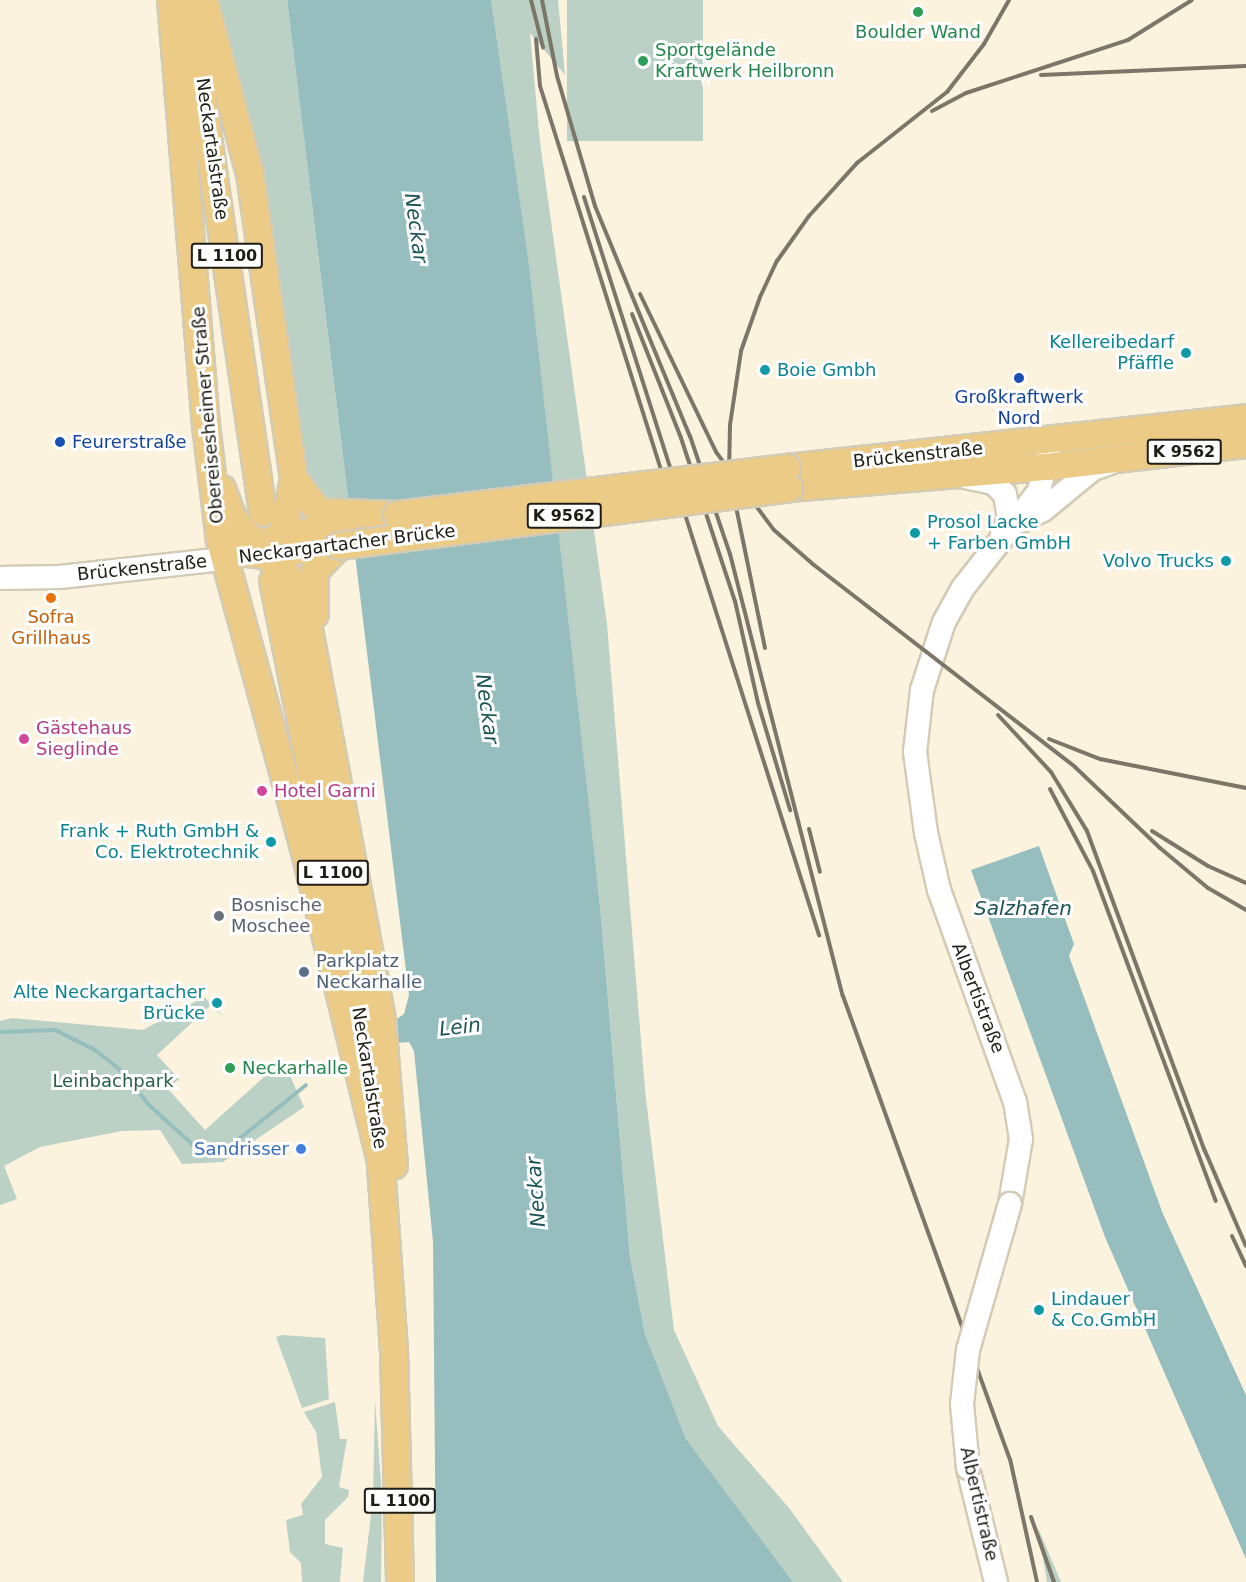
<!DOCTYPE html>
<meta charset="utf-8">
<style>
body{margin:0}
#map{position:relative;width:1246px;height:1582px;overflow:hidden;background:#fbf3de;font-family:"DejaVu Sans",sans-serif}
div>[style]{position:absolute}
.green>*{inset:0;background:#bcd1c6;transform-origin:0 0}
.water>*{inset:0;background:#96bebf}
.stream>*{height:4px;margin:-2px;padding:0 2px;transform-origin:2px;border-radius:2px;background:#96bebf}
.roads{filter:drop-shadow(2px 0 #d2cbb6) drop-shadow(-2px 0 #d2cbb6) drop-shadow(0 2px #d2cbb6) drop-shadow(0 -2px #d2cbb6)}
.secondary>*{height:22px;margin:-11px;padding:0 11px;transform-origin:11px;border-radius:11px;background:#fff}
.primary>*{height:26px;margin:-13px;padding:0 13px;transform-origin:13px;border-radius:13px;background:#eccb86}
.rail>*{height:4px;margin:-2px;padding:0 2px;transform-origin:2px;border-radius:2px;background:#7b7668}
.bridges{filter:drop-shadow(2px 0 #d2cbb6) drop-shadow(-2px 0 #d2cbb6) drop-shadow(0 2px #d2cbb6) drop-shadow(0 -2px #d2cbb6)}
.secondary-bridge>*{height:22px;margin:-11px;padding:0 11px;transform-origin:11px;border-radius:11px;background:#fff}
.primary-bridge>*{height:26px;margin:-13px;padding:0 13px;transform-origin:13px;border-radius:13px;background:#eccb86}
.dots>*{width:16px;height:16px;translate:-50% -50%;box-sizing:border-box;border:3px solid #fff;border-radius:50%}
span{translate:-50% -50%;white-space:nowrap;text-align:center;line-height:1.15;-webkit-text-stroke:6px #fff;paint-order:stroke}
.shield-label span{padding:2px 4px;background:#fff;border:2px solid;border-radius:4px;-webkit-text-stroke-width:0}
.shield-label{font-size:16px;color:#1f1c14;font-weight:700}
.leisure-label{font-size:18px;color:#27864d}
.left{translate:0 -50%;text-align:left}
.street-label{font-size:18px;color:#1f1c14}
.culture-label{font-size:18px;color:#0d838f}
.right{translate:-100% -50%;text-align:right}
.transit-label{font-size:18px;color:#164399}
.food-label{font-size:18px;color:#c56008}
.hotel-label{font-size:18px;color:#b23c85}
.worship-label{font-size:18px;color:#5b616d}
.service-label{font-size:18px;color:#4e5e75}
.park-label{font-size:18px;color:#275e45}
.shop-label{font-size:18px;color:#366cbe}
.water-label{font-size:20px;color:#1b5355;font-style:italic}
</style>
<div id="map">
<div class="green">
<div style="clip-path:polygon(216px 0,287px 0,352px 530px,310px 538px,259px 176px)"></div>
<div style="clip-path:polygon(491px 0,558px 0,565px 75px,530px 33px,540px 142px,607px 624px,645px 1090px,674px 1330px,718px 1426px,789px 1508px,843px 1582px,793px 1582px,686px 1439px,645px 1334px,630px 1257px,600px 906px)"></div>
<div style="left:567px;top:0;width:136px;height:141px"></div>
<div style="clip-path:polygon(204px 997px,223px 1016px,210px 1006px,157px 1055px,179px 1079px,168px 1089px,205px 1130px,283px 1060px,304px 1107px,223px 1162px,182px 1164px,160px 1130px,122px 1131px,40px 1147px,4px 1166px,17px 1199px,0 1205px,0 1021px,12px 1018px,143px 1030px)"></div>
<div style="clip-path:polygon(283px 1335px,325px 1338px,329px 1399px,302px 1408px,276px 1337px)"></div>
<div style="clip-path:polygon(375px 1400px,382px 1498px,381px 1582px,363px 1582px,373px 1498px)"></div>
<div style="clip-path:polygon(335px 1402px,340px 1439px,347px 1439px,339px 1487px,349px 1490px,348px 1497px,325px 1520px,325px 1544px,343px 1548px,340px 1582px,302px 1582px,301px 1563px,290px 1552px,286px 1520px,303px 1515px,301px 1504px,322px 1477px,316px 1432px,304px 1412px)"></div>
<div style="clip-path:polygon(1038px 1528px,1061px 1582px,1047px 1582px)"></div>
</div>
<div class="water">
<div style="clip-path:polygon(287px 0,491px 0,528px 258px,600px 906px,630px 1257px,645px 1334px,686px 1439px,793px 1582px,436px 1582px,433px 1242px,414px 1051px,409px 1042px,394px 1043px,392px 1022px,404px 1014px,409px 995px)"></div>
<div style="clip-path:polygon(1039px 846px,1074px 944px,1069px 956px,1163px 1214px,1246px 1395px,1246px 1559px,1105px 1237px,971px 870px)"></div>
</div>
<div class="stream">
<div style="left:0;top:1032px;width:55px;rotate:-2.1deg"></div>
<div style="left:55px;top:1030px;width:45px;rotate:26.6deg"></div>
<div style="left:95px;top:1050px;width:31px;rotate:38deg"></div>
<div style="left:119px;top:1069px;width:48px;rotate:50deg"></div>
<div style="left:150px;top:1106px;width:57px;rotate:42.1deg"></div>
<div style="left:192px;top:1144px;width:16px;rotate:30deg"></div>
<div style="left:206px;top:1152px;width:18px;rotate:-3deg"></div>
<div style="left:224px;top:1151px;width:105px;rotate:-38.8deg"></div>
</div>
<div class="roads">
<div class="secondary">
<div style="left:965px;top:477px;width:29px;rotate:12deg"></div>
<div style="left:993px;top:483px;width:16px;rotate:43deg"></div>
<div style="left:1005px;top:494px;width:25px;rotate:81deg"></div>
<div style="left:1009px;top:519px;width:17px;rotate:115deg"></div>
<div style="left:1021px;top:521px;width:25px;rotate:-27deg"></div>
<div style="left:1043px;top:510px;width:65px;rotate:-39.4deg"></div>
<div style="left:1093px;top:469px;width:18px;rotate:-19deg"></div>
<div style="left:0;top:578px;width:60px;rotate:-1deg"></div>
<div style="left:60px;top:577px;width:165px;rotate:-6.3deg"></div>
<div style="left:1010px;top:1204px;width:66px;rotate:-80.4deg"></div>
<div style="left:1021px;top:1139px;width:37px;rotate:-99deg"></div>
<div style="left:1015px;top:1102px;width:225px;rotate:-109.7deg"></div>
<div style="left:939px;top:890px;width:58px;rotate:-102.8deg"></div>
<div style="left:926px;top:833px;width:82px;rotate:-97.7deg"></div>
<div style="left:915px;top:752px;width:62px;rotate:-83.6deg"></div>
<div style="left:922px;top:690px;width:71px;rotate:-72.1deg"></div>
<div style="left:944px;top:622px;width:39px;rotate:-61deg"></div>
<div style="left:963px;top:588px;width:123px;rotate:-51.9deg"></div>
<div style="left:1039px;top:491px;width:42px;rotate:-76.3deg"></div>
<div style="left:968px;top:1468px;width:117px;rotate:76.2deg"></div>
</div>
<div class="primary">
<div style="left:171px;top:0;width:426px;rotate:85.3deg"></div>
<div style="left:206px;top:425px;width:117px;rotate:83.1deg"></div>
<div style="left:220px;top:541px;width:318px;rotate:74.7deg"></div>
<div style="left:304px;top:848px;width:327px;rotate:76.2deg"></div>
<div style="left:188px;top:0;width:518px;rotate:81.68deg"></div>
<div style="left:204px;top:0;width:180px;rotate:75.2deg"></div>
<div style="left:250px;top:174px;width:308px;rotate:81.8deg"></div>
<div style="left:294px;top:479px;width:41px;rotate:52.9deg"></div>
<div style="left:319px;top:512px;width:78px;rotate:2.2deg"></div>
<div style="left:787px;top:468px;width:462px;rotate:-6.2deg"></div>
<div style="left:789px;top:488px;width:259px;rotate:-4.7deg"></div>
<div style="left:1047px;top:467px;width:200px;rotate:-6.6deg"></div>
<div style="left:222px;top:489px;width:33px;rotate:69deg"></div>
<div style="left:234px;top:520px;width:31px;rotate:48deg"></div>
<div style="left:255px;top:543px;width:22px;rotate:24deg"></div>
<div style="left:250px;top:545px;width:98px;rotate:-12.9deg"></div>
<div style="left:279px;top:550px;width:73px;rotate:-78.1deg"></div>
<div style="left:236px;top:552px;width:28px;rotate:6deg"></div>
<div style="left:264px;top:555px;width:24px;rotate:36deg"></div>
<div style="left:283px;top:569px;width:25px;rotate:56deg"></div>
<div style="left:297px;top:590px;width:36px;rotate:72deg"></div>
<div style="left:308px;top:624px;width:403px;rotate:79.4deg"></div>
<div style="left:382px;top:1020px;width:146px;rotate:85.3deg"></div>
<div style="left:260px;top:555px;width:80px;rotate:-6.5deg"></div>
<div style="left:273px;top:581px;width:454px;rotate:78.7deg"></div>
<div style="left:315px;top:614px;width:43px;rotate:-90deg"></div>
<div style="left:315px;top:571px;width:35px;rotate:-46deg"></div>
<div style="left:380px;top:1151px;width:200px;rotate:86deg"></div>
<div style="left:394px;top:1351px;width:231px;rotate:88.5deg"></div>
</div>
</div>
<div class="rail">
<div style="left:531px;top:0;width:49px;rotate:75.7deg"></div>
<div style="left:542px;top:0;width:77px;rotate:78.8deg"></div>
<div style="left:557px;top:76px;width:135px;rotate:73.7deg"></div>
<div style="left:595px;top:206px;width:249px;rotate:67.6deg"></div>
<div style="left:690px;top:436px;width:125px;rotate:71.3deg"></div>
<div style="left:730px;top:554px;width:456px;rotate:75.7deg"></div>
<div style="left:843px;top:996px;width:492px;rotate:70.2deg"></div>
<div style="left:1010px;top:1459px;width:126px;rotate:77.6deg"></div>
<div style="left:536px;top:39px;width:47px;rotate:85.1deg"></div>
<div style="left:540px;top:86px;width:438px;rotate:72.5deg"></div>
<div style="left:1041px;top:75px;width:205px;rotate:-2.5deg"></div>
<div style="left:932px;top:111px;width:38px;rotate:-28deg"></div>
<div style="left:966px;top:93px;width:170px;rotate:-18.1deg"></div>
<div style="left:1128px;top:40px;width:75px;rotate:-32deg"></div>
<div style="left:584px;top:197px;width:775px;rotate:72.34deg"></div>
<div style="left:640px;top:294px;width:175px;rotate:64.3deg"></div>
<div style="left:716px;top:452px;width:97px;rotate:53.4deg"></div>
<div style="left:774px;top:530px;width:53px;rotate:41.2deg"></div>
<div style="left:814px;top:565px;width:330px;rotate:37.7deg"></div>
<div style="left:1075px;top:767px;width:117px;rotate:43.6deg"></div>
<div style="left:1160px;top:848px;width:62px;rotate:39.8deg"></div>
<div style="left:1208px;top:888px;width:44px;rotate:30.1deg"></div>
<div style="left:632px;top:314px;width:133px;rotate:68.4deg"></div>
<div style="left:681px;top:438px;width:172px;rotate:71.7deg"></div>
<div style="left:735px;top:601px;width:105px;rotate:77.3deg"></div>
<div style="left:758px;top:703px;width:112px;rotate:73.3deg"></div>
<div style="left:765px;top:648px;width:179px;rotate:-101.6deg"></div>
<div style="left:729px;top:473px;width:48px;rotate:-88.8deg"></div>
<div style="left:730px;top:425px;width:75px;rotate:-81.5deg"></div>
<div style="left:741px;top:351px;width:57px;rotate:-70.6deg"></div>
<div style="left:760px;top:297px;width:40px;rotate:-65deg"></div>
<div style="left:777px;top:261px;width:55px;rotate:-54.6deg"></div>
<div style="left:809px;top:216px;width:72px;rotate:-47.8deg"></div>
<div style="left:857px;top:163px;width:115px;rotate:-38.3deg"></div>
<div style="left:947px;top:92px;width:61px;rotate:-52.4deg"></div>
<div style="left:984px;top:44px;width:51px;rotate:-60.4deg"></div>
<div style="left:998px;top:715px;width:78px;rotate:47.1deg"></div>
<div style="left:1051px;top:772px;width:69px;rotate:58.6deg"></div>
<div style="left:1087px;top:831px;width:341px;rotate:69.8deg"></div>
<div style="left:1205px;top:1151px;width:103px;rotate:66.7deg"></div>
<div style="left:1049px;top:739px;width:55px;rotate:21.4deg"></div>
<div style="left:1100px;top:759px;width:149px;rotate:11.2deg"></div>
<div style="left:1050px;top:789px;width:93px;rotate:62.3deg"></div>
<div style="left:1093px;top:871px;width:352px;rotate:69.6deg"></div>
<div style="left:809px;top:829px;width:44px;rotate:75.7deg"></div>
<div style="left:1152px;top:831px;width:66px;rotate:32deg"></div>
<div style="left:1208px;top:866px;width:42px;rotate:24.1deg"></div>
<div style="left:1232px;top:1236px;width:33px;rotate:65deg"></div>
<div style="left:1031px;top:1517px;width:69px;rotate:70.5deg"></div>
</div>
<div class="bridges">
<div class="secondary-bridge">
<div style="left:968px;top:1468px;width:64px;rotate:-95.4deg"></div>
<div style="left:962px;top:1404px;width:54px;rotate:-83.7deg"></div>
<div style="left:968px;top:1350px;width:152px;rotate:-74deg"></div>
</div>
<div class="primary-bridge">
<div style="left:397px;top:515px;width:393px;rotate:-6.9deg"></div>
<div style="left:339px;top:546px;width:454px;rotate:-7.3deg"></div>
</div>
</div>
<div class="dots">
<div style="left:918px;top:12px;background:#2e9e5b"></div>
<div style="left:643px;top:61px;background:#2e9e5b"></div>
<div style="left:1186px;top:353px;background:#0f9aa8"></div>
<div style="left:765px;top:370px;background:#0f9aa8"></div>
<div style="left:1019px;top:378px;background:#1a4fb4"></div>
<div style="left:60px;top:442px;background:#1a4fb4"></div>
<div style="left:915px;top:533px;background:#0f9aa8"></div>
<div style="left:1226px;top:561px;background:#0f9aa8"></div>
<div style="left:51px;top:598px;background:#e8710a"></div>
<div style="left:24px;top:739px;background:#d1479c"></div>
<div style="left:262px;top:791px;background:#d1479c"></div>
<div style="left:271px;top:842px;background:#0f9aa8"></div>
<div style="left:219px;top:916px;background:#6b7280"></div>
<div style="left:304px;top:972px;background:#5c6f8a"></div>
<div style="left:217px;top:1003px;background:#0f9aa8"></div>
<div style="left:230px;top:1068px;background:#2e9e5b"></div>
<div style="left:301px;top:1149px;background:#3f7fe0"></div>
<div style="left:1039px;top:1310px;background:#0f9aa8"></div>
</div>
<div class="shield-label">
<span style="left:227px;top:256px">L 1100</span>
<span style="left:1184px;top:452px">K 9562</span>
<span style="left:564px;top:516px">K 9562</span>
<span style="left:333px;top:873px">L 1100</span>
<span style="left:400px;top:1501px">L 1100</span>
</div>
<div class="leisure-label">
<span style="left:918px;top:32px">Boulder Wand</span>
<span class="left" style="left:655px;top:61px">Sportgelände<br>Kraftwerk Heilbronn</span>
<span class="left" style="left:242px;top:1068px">Neckarhalle</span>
</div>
<div class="street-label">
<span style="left:212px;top:149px;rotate:82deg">Neckartalstraße</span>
<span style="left:208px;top:415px;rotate:-95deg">Obereisesheimer Straße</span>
<span style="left:918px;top:455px;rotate:-6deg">Brückenstraße</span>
<span style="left:347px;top:544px;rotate:-7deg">Neckargartacher Brücke</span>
<span style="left:142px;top:568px;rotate:-6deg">Brückenstraße</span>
<span style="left:978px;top:998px;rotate:69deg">Albertistraße</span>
<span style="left:369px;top:1078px;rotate:81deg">Neckartalstraße</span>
<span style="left:979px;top:1504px;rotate:77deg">Albertistraße</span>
</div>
<div class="culture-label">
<span class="right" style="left:1174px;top:353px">Kellereibedarf<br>Pfäffle</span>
<span class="left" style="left:777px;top:370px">Boie Gmbh</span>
<span class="left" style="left:927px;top:533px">Prosol Lacke<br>+ Farben GmbH</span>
<span class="right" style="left:1214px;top:561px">Volvo Trucks</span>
<span class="right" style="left:259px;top:842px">Frank + Ruth GmbH &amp;<br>Co. Elektrotechnik</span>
<span class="right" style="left:205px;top:1003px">Alte Neckargartacher<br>Brücke</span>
<span class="left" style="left:1051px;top:1310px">Lindauer<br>&amp; Co.GmbH</span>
</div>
<div class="transit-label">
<span style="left:1019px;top:408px">Großkraftwerk<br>Nord</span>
<span class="left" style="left:72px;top:442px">Feurerstraße</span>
</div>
<div class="food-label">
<span style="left:51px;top:628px">Sofra<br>Grillhaus</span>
</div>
<div class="hotel-label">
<span class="left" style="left:36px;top:739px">Gästehaus<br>Sieglinde</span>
<span class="left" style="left:274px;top:791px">Hotel Garni</span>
</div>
<div class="worship-label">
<span class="left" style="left:231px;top:916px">Bosnische<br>Moschee</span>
</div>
<div class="service-label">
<span class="left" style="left:316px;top:972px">Parkplatz<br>Neckarhalle</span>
</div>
<div class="park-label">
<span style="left:113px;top:1081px">Leinbachpark</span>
</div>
<div class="shop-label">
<span class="right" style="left:289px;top:1149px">Sandrisser</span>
</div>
<div class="water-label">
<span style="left:416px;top:228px;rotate:82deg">Neckar</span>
<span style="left:487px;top:709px;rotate:82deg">Neckar</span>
<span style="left:1023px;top:908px">Salzhafen</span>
<span style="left:460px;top:1027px;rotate:-6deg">Lein</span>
<span style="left:536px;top:1192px;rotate:-94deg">Neckar</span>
</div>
</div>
